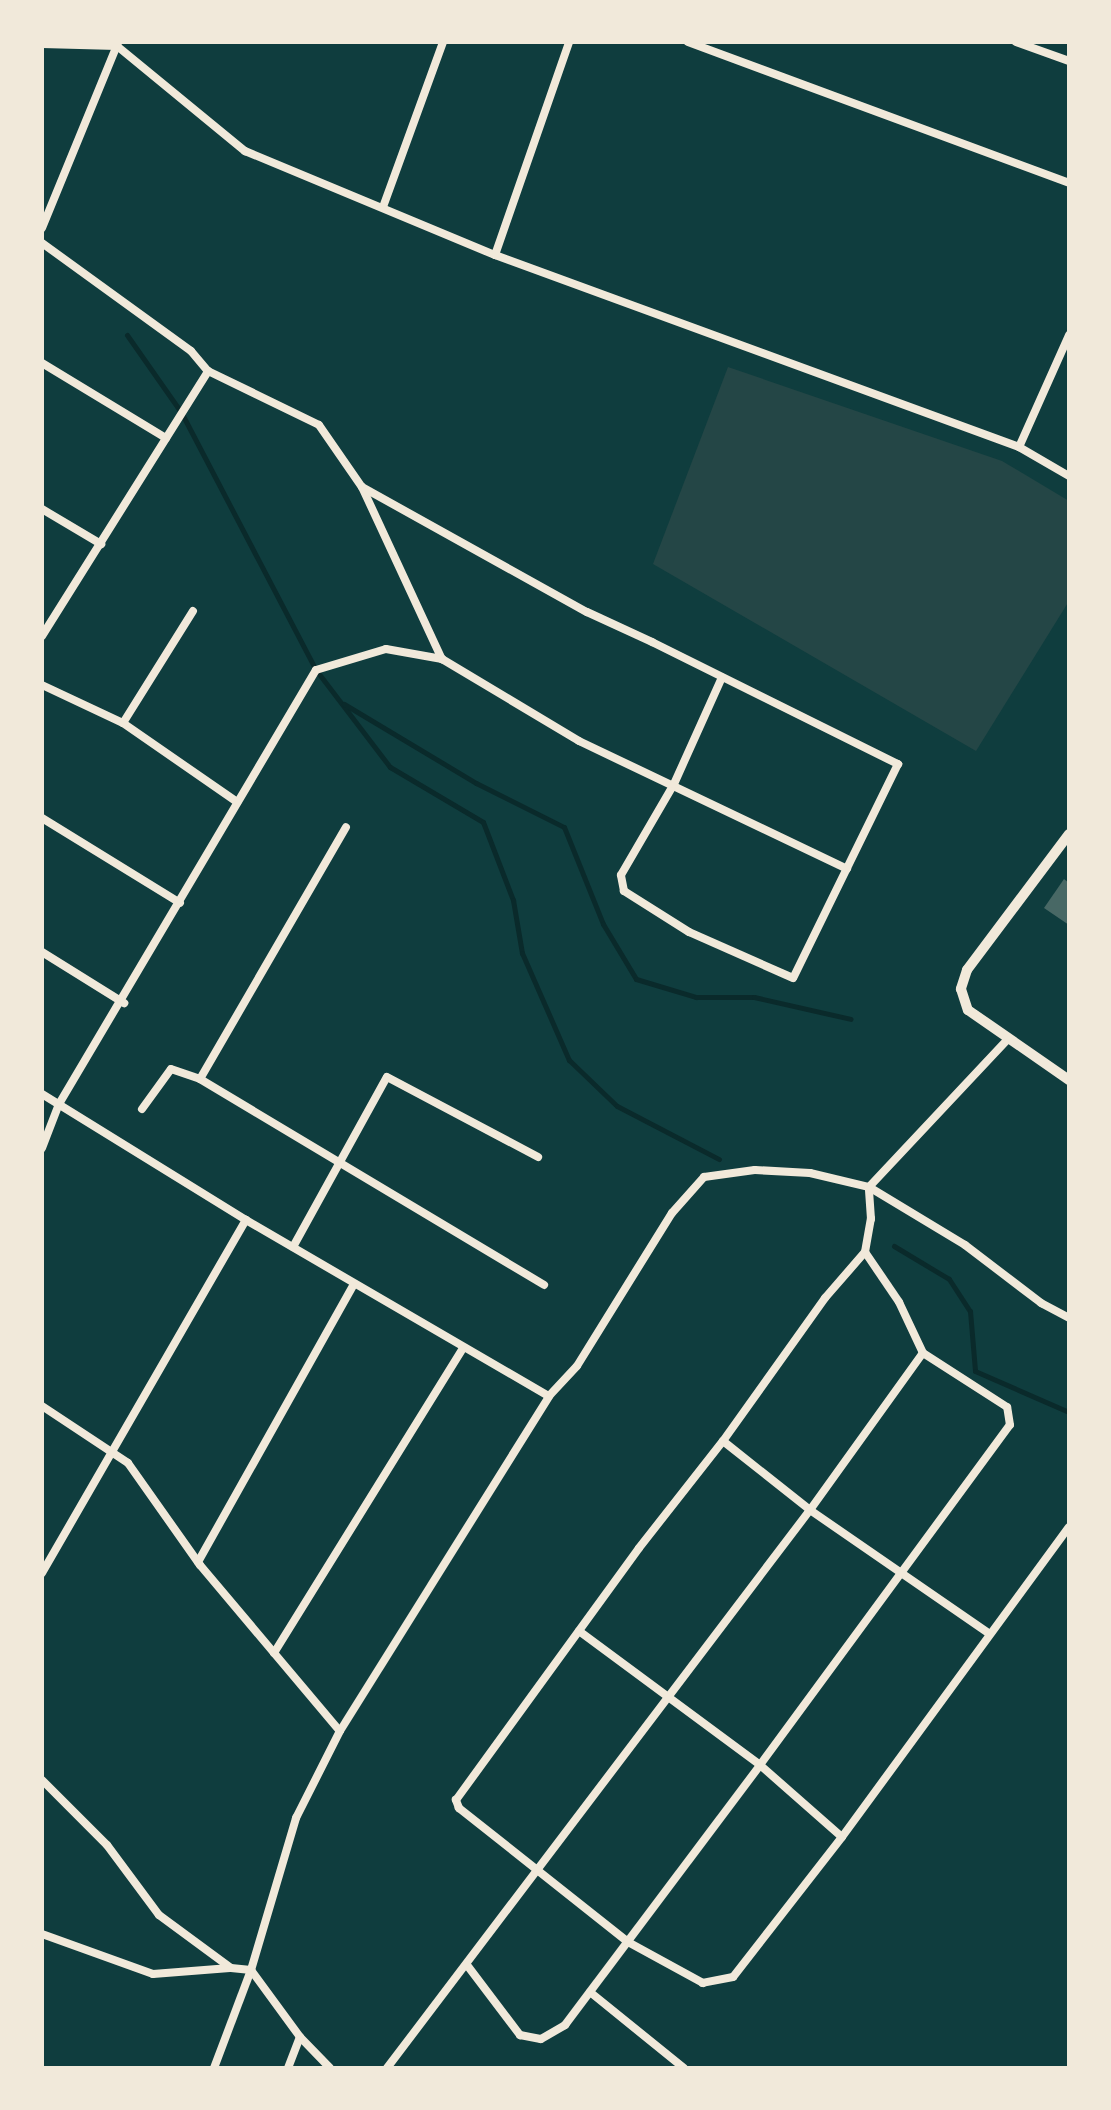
<!DOCTYPE html>
<style>
body{margin:0}
#map{position:relative;width:1111px;height:2110px;overflow:hidden;background:#0f3d3e;font-family:Arial,sans-serif}
div>[style]{position:absolute}
.green>*{inset:0;background:#244646}
.stream>*{height:5px;margin:-2.5px;padding:0 2.5px;transform-origin:2.5px;border-radius:2.5px;background:#0a2a2b}
.building>*{inset:0;background:#486865}
.minor>*{height:8px;margin:-4px;padding:0 4px;transform-origin:4px;border-radius:4px;background:#f1e9da}
.tertiary>*{height:10px;margin:-5px;padding:0 5px;transform-origin:5px;border-radius:5px;background:#f1e9da}
span{translate:-50% -50%;white-space:nowrap;text-align:center;line-height:1.15;-webkit-text-stroke:6px #f1e9da;paint-order:stroke}
.frame{position:absolute;inset:0;border:44px solid #f1e9da;pointer-events:none}
</style>
<div id="map">
<div class="green">
<div style="clip-path:polygon(728px 367px,1002px 461px,1069px 501px,1069px 601px,976px 751px,653px 564px)"></div>
</div>
<div class="stream">
<div style="left:127px;top:335px;width:94px;rotate:55deg"></div>
<div style="left:181px;top:412px;width:291px;rotate:62.4deg"></div>
<div style="left:316px;top:670px;width:122px;rotate:52.7deg"></div>
<div style="left:390px;top:767px;width:108px;rotate:30.6deg"></div>
<div style="left:483px;top:822px;width:84px;rotate:69deg"></div>
<div style="left:513px;top:900px;width:54px;rotate:80.4deg"></div>
<div style="left:522px;top:953px;width:117px;rotate:66.3deg"></div>
<div style="left:569px;top:1060px;width:66px;rotate:43.8deg"></div>
<div style="left:617px;top:1106px;width:115px;rotate:27.5deg"></div>
<div style="left:344px;top:704px;width:154px;rotate:30.9deg"></div>
<div style="left:476px;top:783px;width:98px;rotate:26.6deg"></div>
<div style="left:564px;top:827px;width:105px;rotate:68.1deg"></div>
<div style="left:603px;top:924px;width:64px;rotate:59deg"></div>
<div style="left:636px;top:979px;width:63px;rotate:16.7deg"></div>
<div style="left:696px;top:997px;width:58px"></div>
<div style="left:754px;top:997px;width:99px;rotate:12.8deg"></div>
<div style="left:894px;top:1246px;width:64px;rotate:31deg"></div>
<div style="left:949px;top:1279px;width:38px;rotate:57deg"></div>
<div style="left:970px;top:1311px;width:60px;rotate:85.2deg"></div>
<div style="left:975px;top:1371px;width:103px;rotate:23.6deg"></div>
</div>
<div class="building">
<div style="clip-path:polygon(1064px 879px,1069px 883px,1069px 925px,1044px 908px)"></div>
</div>
<div class="minor">
<div style="left:688px;top:42px;width:406px;rotate:20.3deg"></div>
<div style="left:1016px;top:42px;width:56px;rotate:19.7deg"></div>
<div style="left:42px;top:44px;width:75px;rotate:1.5deg"></div>
<div style="left:117px;top:46px;width:166px;rotate:39.4deg"></div>
<div style="left:245px;top:151px;width:271px;rotate:22.6deg"></div>
<div style="left:495px;top:255px;width:558px;rotate:20.12deg"></div>
<div style="left:1019px;top:447px;width:58px;rotate:30.1deg"></div>
<div style="left:383px;top:207px;width:176px;rotate:-70deg"></div>
<div style="left:42px;top:228px;width:200px;rotate:-67.7deg"></div>
<div style="left:42px;top:243px;width:184px;rotate:35.9deg"></div>
<div style="left:191px;top:351px;width:26px;rotate:50deg"></div>
<div style="left:208px;top:371px;width:123px;rotate:25.9deg"></div>
<div style="left:319px;top:425px;width:75px;rotate:55.3deg"></div>
<div style="left:362px;top:487px;width:190px;rotate:65.1deg"></div>
<div style="left:442px;top:659px;width:160px;rotate:30.9deg"></div>
<div style="left:579px;top:741px;width:297px;rotate:25.5deg"></div>
<div style="left:495px;top:255px;width:225px;rotate:-70.8deg"></div>
<div style="left:42px;top:363px;width:145px;rotate:31.2deg"></div>
<div style="left:1019px;top:447px;width:123px;rotate:-65.9deg"></div>
<div style="left:362px;top:487px;width:257px;rotate:29.1deg"></div>
<div style="left:587px;top:612px;width:72px;rotate:24.8deg"></div>
<div style="left:652px;top:642px;width:275px;rotate:26.4deg"></div>
<div style="left:898px;top:764px;width:238px;rotate:116.1deg"></div>
<div style="left:793px;top:978px;width:114px;rotate:-156.1deg"></div>
<div style="left:689px;top:932px;width:77px;rotate:-147.8deg"></div>
<div style="left:624px;top:891px;width:16px;rotate:-101deg"></div>
<div style="left:621px;top:875px;width:105px;rotate:-59.8deg"></div>
<div style="left:674px;top:784px;width:117px;rotate:-65.8deg"></div>
<div style="left:42px;top:509px;width:69px;rotate:30.7deg"></div>
<div style="left:42px;top:636px;width:313px;rotate:-57.9deg"></div>
<div style="left:42px;top:685px;width:89px;rotate:25.1deg"></div>
<div style="left:123px;top:723px;width:139px;rotate:34.7deg"></div>
<div style="left:123px;top:723px;width:132px;rotate:-58deg"></div>
<div style="left:42px;top:818px;width:162px;rotate:31.6deg"></div>
<div style="left:42px;top:952px;width:97px;rotate:31.9deg"></div>
<div style="left:200px;top:1079px;width:291px;rotate:-59.9deg"></div>
<div style="left:42px;top:1094px;width:240px;rotate:31.7deg"></div>
<div style="left:246px;top:1220px;width:350px;rotate:30.2deg"></div>
<div style="left:142px;top:1109px;width:49px;rotate:-54.1deg"></div>
<div style="left:171px;top:1069px;width:31px;rotate:19deg"></div>
<div style="left:200px;top:1079px;width:401px;rotate:30.9deg"></div>
<div style="left:42px;top:1148px;width:47px;rotate:-68.9deg"></div>
<div style="left:59px;top:1104px;width:504px;rotate:-59.37deg"></div>
<div style="left:316px;top:670px;width:73px;rotate:-16.7deg"></div>
<div style="left:386px;top:649px;width:57px;rotate:10.1deg"></div>
<div style="left:293px;top:1247px;width:194px;rotate:-61.1deg"></div>
<div style="left:387px;top:1077px;width:171px;rotate:27.9deg"></div>
<div style="left:42px;top:1406px;width:103px;rotate:33.5deg"></div>
<div style="left:128px;top:1463px;width:125px;rotate:54.8deg"></div>
<div style="left:200px;top:1565px;width:217px;rotate:49.9deg"></div>
<div style="left:723px;top:1441px;width:111px;rotate:38.4deg"></div>
<div style="left:810px;top:1510px;width:216px;rotate:34.6deg"></div>
<div style="left:198px;top:1562px;width:319px;rotate:-60.7deg"></div>
<div style="left:42px;top:1573px;width:408px;rotate:-60deg"></div>
<div style="left:579px;top:1631px;width:225px;rotate:36.5deg"></div>
<div style="left:760px;top:1765px;width:109px;rotate:41.3deg"></div>
<div style="left:842px;top:1837px;width:177px;rotate:127.9deg"></div>
<div style="left:733px;top:1977px;width:31px;rotate:169deg"></div>
<div style="left:703px;top:1983px;width:85px;rotate:-151.3deg"></div>
<div style="left:628px;top:1942px;width:216px;rotate:-141.6deg"></div>
<div style="left:459px;top:1808px;width:9px;rotate:-111deg"></div>
<div style="left:456px;top:1800px;width:311px;rotate:-54deg"></div>
<div style="left:639px;top:1548px;width:136px;rotate:-51.9deg"></div>
<div style="left:723px;top:1441px;width:176px;rotate:-54.5deg"></div>
<div style="left:825px;top:1298px;width:61px;rotate:-49deg"></div>
<div style="left:274px;top:1653px;width:359px;rotate:-58.2deg"></div>
<div style="left:42px;top:1780px;width:92px;rotate:45deg"></div>
<div style="left:107px;top:1845px;width:87px;rotate:53.4deg"></div>
<div style="left:159px;top:1915px;width:89px;rotate:36.4deg"></div>
<div style="left:231px;top:1968px;width:20px;rotate:6deg"></div>
<div style="left:251px;top:1970px;width:83px;rotate:53.8deg"></div>
<div style="left:300px;top:2037px;width:43px;rotate:45.9deg"></div>
<div style="left:842px;top:1837px;width:384px;rotate:-53.8deg"></div>
<div style="left:42px;top:1934px;width:118px;rotate:19.8deg"></div>
<div style="left:153px;top:1974px;width:77px;rotate:-4.5deg"></div>
<div style="left:467px;top:1965px;width:88px;rotate:52.9deg"></div>
<div style="left:520px;top:2035px;width:21px;rotate:11deg"></div>
<div style="left:541px;top:2039px;width:28px;rotate:-30deg"></div>
<div style="left:565px;top:2025px;width:325px;rotate:-53.1deg"></div>
<div style="left:760px;top:1765px;width:422px;rotate:-53.7deg"></div>
<div style="left:1010px;top:1425px;width:18px;rotate:-99deg"></div>
<div style="left:1007px;top:1407px;width:100px;rotate:-147.3deg"></div>
<div style="left:590px;top:1992px;width:121px;rotate:39deg"></div>
<div style="left:214px;top:2068px;width:105px;rotate:-69.3deg"></div>
<div style="left:251px;top:1970px;width:159px;rotate:-73.5deg"></div>
<div style="left:296px;top:1818px;width:97px;rotate:-63.2deg"></div>
<div style="left:340px;top:1731px;width:395px;rotate:-58deg"></div>
<div style="left:549px;top:1396px;width:41px;rotate:-47deg"></div>
<div style="left:577px;top:1366px;width:180px;rotate:-58.2deg"></div>
<div style="left:672px;top:1213px;width:48px;rotate:-48.4deg"></div>
<div style="left:704px;top:1177px;width:51px;rotate:-7.8deg"></div>
<div style="left:755px;top:1170px;width:55px;rotate:3.1deg"></div>
<div style="left:810px;top:1173px;width:61px;rotate:13.3deg"></div>
<div style="left:869px;top:1187px;width:112px;rotate:31.1deg"></div>
<div style="left:965px;top:1245px;width:96px;rotate:37.3deg"></div>
<div style="left:1041px;top:1303px;width:32px;rotate:28deg"></div>
<div style="left:288px;top:2068px;width:33px;rotate:-69deg"></div>
<div style="left:387px;top:2068px;width:700px;rotate:-52.84deg"></div>
<div style="left:810px;top:1510px;width:193px;rotate:-54.3deg"></div>
<div style="left:923px;top:1353px;width:56px;rotate:-115.2deg"></div>
<div style="left:899px;top:1302px;width:60px;rotate:-124.2deg"></div>
<div style="left:865px;top:1252px;width:34px;rotate:-80deg"></div>
<div style="left:871px;top:1219px;width:32px;rotate:-94deg"></div>
<div style="left:869px;top:1187px;width:203px;rotate:-46.8deg"></div>
</div>
<div class="tertiary">
<div style="left:1069px;top:834px;width:170px;rotate:126.9deg"></div>
<div style="left:967px;top:970px;width:20px;rotate:108deg"></div>
<div style="left:961px;top:989px;width:22px;rotate:72deg"></div>
<div style="left:968px;top:1010px;width:123px;rotate:34.7deg"></div>
</div>
<div class="frame"></div>
</div>
